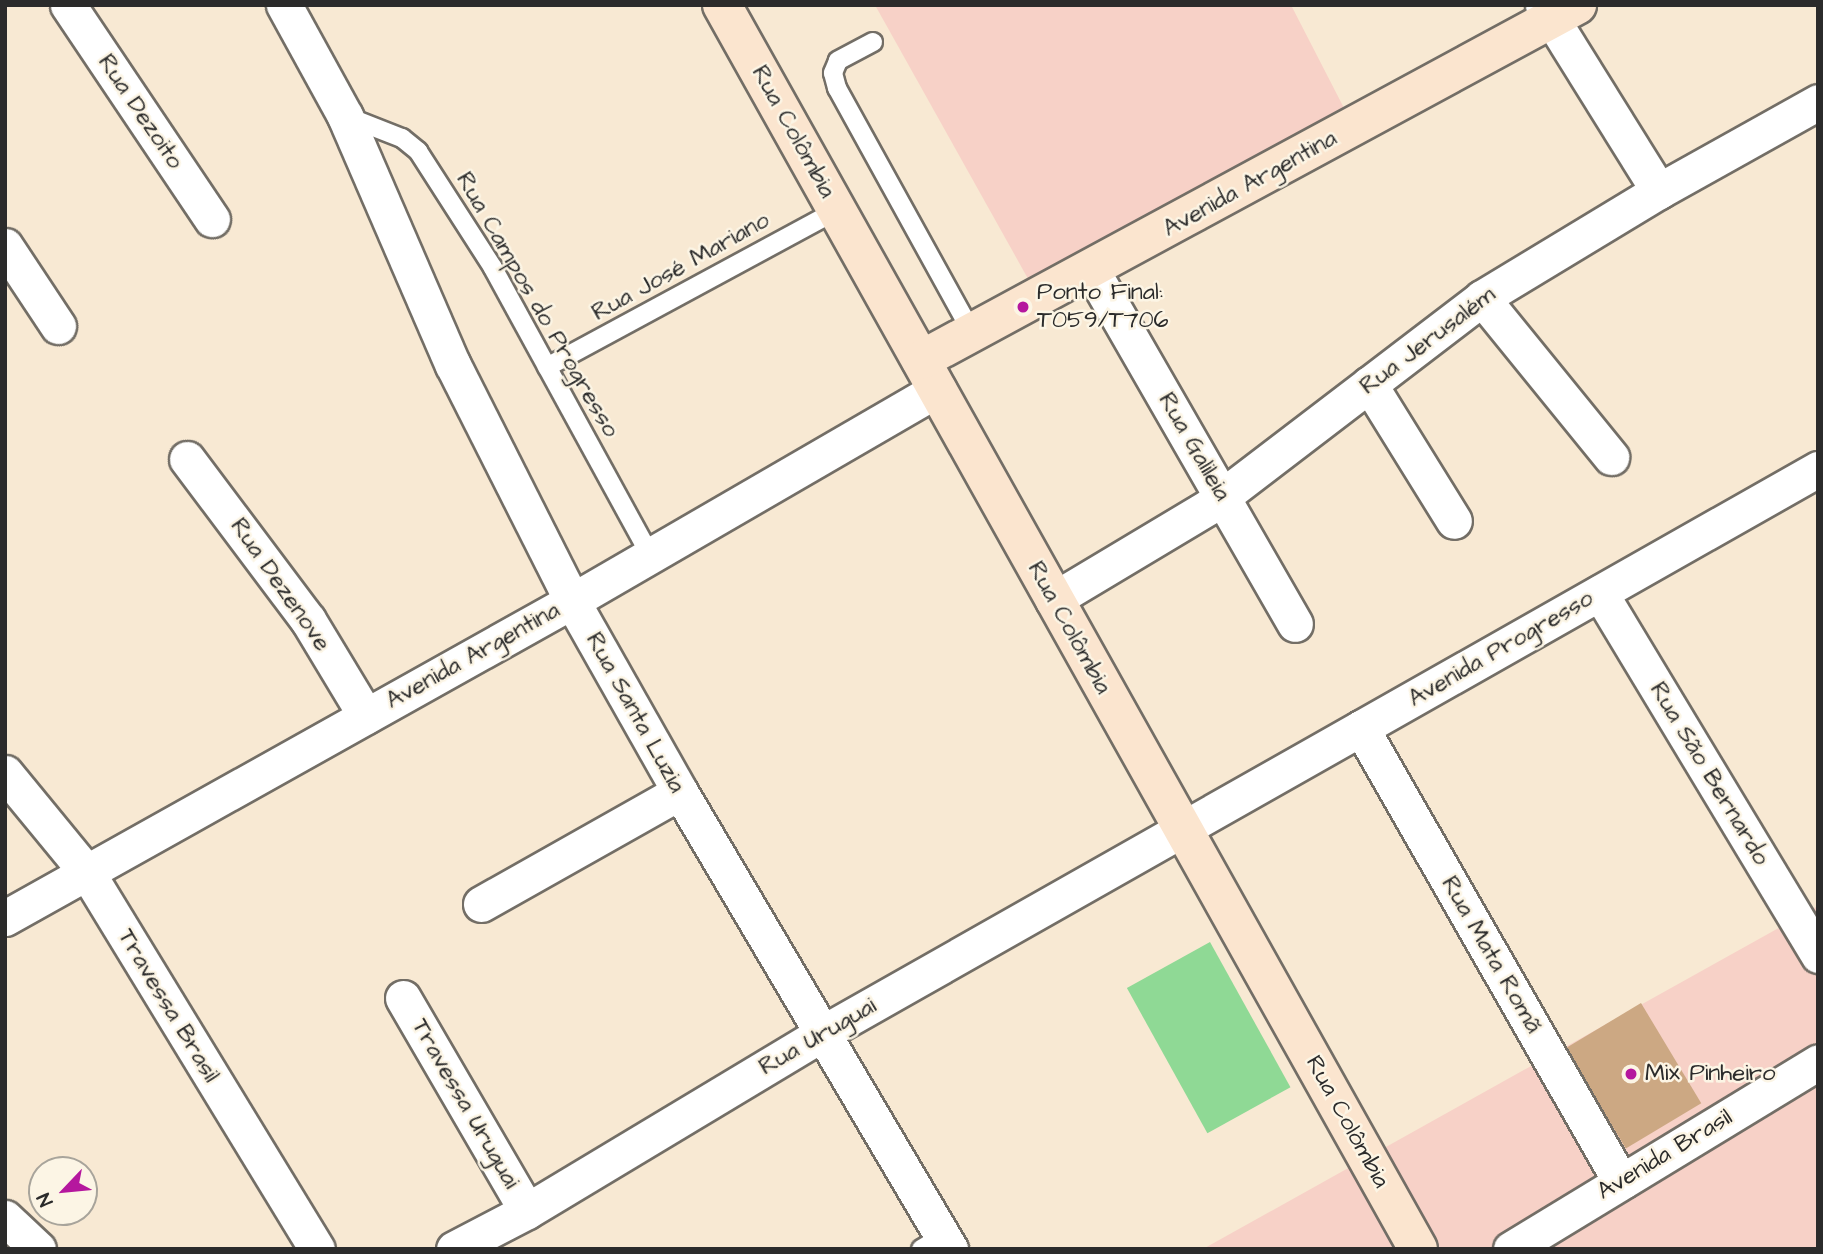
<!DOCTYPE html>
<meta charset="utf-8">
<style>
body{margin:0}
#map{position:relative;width:1823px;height:1254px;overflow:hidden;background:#f8e9d3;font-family:"Architects Daughter",sans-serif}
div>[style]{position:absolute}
.built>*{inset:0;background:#f7d1c7}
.green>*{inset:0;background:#8fd995;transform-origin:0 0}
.building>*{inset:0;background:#cca883;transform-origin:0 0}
.roads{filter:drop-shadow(2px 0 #736e66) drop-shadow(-2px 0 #736e66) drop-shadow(0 2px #736e66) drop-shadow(0 -2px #736e66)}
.lane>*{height:18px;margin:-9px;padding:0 9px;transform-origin:9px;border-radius:9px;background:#fff}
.street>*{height:35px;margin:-17.5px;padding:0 17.5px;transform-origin:17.5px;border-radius:17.5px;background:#fff}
.secondary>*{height:38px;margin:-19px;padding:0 19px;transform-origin:19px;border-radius:19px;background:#fbe5cf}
.dots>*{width:19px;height:19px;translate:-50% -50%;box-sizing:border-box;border:4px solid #fcf5e5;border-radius:50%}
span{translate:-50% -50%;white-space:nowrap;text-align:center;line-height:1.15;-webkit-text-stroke:5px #fcf5e5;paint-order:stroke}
.street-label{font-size:24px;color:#2b2b2b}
.poi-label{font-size:24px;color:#2b2b2b}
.left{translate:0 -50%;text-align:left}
.frame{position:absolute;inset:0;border:7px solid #2b2b2b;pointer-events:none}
.north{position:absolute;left:28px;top:1156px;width:70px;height:70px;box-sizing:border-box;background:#fcf5e5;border:2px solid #a8a49b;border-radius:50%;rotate:244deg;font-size:19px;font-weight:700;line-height:28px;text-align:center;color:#2b2b2b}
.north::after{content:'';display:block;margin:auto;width:24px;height:32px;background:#b5179e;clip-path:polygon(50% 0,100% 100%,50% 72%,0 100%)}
</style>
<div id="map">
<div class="built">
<div style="clip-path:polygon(875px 5px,1291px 5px,1345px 110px,1031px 284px)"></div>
<div style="clip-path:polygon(1818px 906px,1818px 1249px,1203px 1249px)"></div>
</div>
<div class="green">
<div style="left:1210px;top:942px;width:166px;height:95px;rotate:61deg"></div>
</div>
<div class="building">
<div style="left:1641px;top:1003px;width:117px;height:88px;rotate:59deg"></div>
</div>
<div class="roads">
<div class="lane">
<div style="left:873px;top:42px;width:40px;rotate:152deg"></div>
<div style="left:838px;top:61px;width:13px;rotate:113deg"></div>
<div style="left:833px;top:73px;width:16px;rotate:75deg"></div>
<div style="left:837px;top:88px;width:280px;rotate:61.1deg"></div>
<div style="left:348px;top:117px;width:58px;rotate:21.3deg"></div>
<div style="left:402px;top:138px;width:21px;rotate:39deg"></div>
<div style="left:418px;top:151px;width:139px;rotate:57.3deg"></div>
<div style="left:493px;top:268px;width:328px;rotate:61.3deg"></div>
<div style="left:547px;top:367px;width:330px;rotate:-28.4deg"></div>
<div style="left:921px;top:1249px;width:26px;rotate:-31deg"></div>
</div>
<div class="street">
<div style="left:68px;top:5px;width:258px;rotate:56.1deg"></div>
<div style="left:284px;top:5px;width:127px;rotate:61.2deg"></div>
<div style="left:345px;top:116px;width:271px;rotate:66.6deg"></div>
<div style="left:453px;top:365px;width:264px;rotate:63.2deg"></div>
<div style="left:572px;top:601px;width:219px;rotate:60.5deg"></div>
<div style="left:680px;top:792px;width:531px;rotate:59.42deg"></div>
<div style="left:1543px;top:5px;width:219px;rotate:58.1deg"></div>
<div style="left:5px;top:246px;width:96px;rotate:56.5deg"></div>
<div style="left:1092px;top:271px;width:407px;rotate:60.1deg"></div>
<div style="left:1482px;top:298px;width:205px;rotate:50.9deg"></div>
<div style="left:1369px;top:384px;width:161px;rotate:58.2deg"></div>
<div style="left:187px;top:459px;width:201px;rotate:53.1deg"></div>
<div style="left:308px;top:620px;width:112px;rotate:58.9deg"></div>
<div style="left:1600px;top:593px;width:423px;rotate:58.9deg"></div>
<div style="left:1053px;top:600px;width:183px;rotate:-30.9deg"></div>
<div style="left:1210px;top:506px;width:342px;rotate:-37.4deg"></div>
<div style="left:1482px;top:298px;width:207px;rotate:-31.2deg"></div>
<div style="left:1659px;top:191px;width:182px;rotate:-29.2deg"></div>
<div style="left:1361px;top:728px;width:523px;rotate:60.2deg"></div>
<div style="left:5px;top:773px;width:131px;rotate:50.6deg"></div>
<div style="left:88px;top:874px;width:439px;rotate:58.6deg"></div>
<div style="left:481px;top:904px;width:228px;rotate:-29.4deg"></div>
<div style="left:5px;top:918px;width:650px;rotate:-29.21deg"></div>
<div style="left:572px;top:601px;width:423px;rotate:-30.1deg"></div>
<div style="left:403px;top:998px;width:246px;rotate:59.8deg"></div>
<div style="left:5px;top:1218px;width:45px;rotate:43.2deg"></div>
<div style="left:454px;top:1249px;width:82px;rotate:-27.5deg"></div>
<div style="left:527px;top:1211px;width:343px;rotate:-31deg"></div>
<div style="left:821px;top:1034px;width:1146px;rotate:-29.54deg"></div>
<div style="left:1511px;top:1249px;width:359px;rotate:-31.3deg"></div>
</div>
<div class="secondary">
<div style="left:722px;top:5px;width:1425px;rotate:60.77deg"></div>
<div style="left:921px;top:360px;width:746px;rotate:-28.42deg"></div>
</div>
</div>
<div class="dots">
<div style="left:1023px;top:307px;background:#b5179e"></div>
<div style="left:1631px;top:1074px;background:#b5179e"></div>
</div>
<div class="street-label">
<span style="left:140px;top:112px;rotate:56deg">Rua Dezoito</span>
<span style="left:793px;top:132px;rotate:61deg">Rua Colômbia</span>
<span style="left:1250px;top:184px;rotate:-29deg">Avenida Argentina</span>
<span style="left:681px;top:267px;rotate:-29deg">Rua José Mariano</span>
<span style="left:537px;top:305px;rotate:60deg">Rua Campos do Progresso</span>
<span style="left:1428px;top:341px;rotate:-37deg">Rua Jerusalém</span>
<span style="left:1194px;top:447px;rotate:60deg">Rua Galileia</span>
<span style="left:280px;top:585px;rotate:55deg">Rua Dezenove</span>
<span style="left:1069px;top:628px;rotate:61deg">Rua Colômbia</span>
<span style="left:1501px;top:649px;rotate:-30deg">Avenida Progresso</span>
<span style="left:473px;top:656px;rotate:-29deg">Avenida Argentina</span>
<span style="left:635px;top:713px;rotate:61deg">Rua Santa Luzia</span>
<span style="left:1709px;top:774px;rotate:59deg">Rua São Bernardo</span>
<span style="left:1491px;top:955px;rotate:60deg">Rua Mata Romã</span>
<span style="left:168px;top:1006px;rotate:59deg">Travessa Brasil</span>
<span style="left:818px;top:1037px;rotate:-30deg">Rua Uruguai</span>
<span style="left:465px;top:1104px;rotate:60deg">Travessa Uruguai</span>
<span style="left:1347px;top:1122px;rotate:61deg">Rua Colômbia</span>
<span style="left:1665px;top:1155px;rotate:-31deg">Avenida Brasil</span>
</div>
<div class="poi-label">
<span class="left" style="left:1037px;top:307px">Ponto Final:<br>T059/T706</span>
<span class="left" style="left:1645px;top:1074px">Mix Pinheiro</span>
</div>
<div class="frame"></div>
<div class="north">N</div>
</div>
